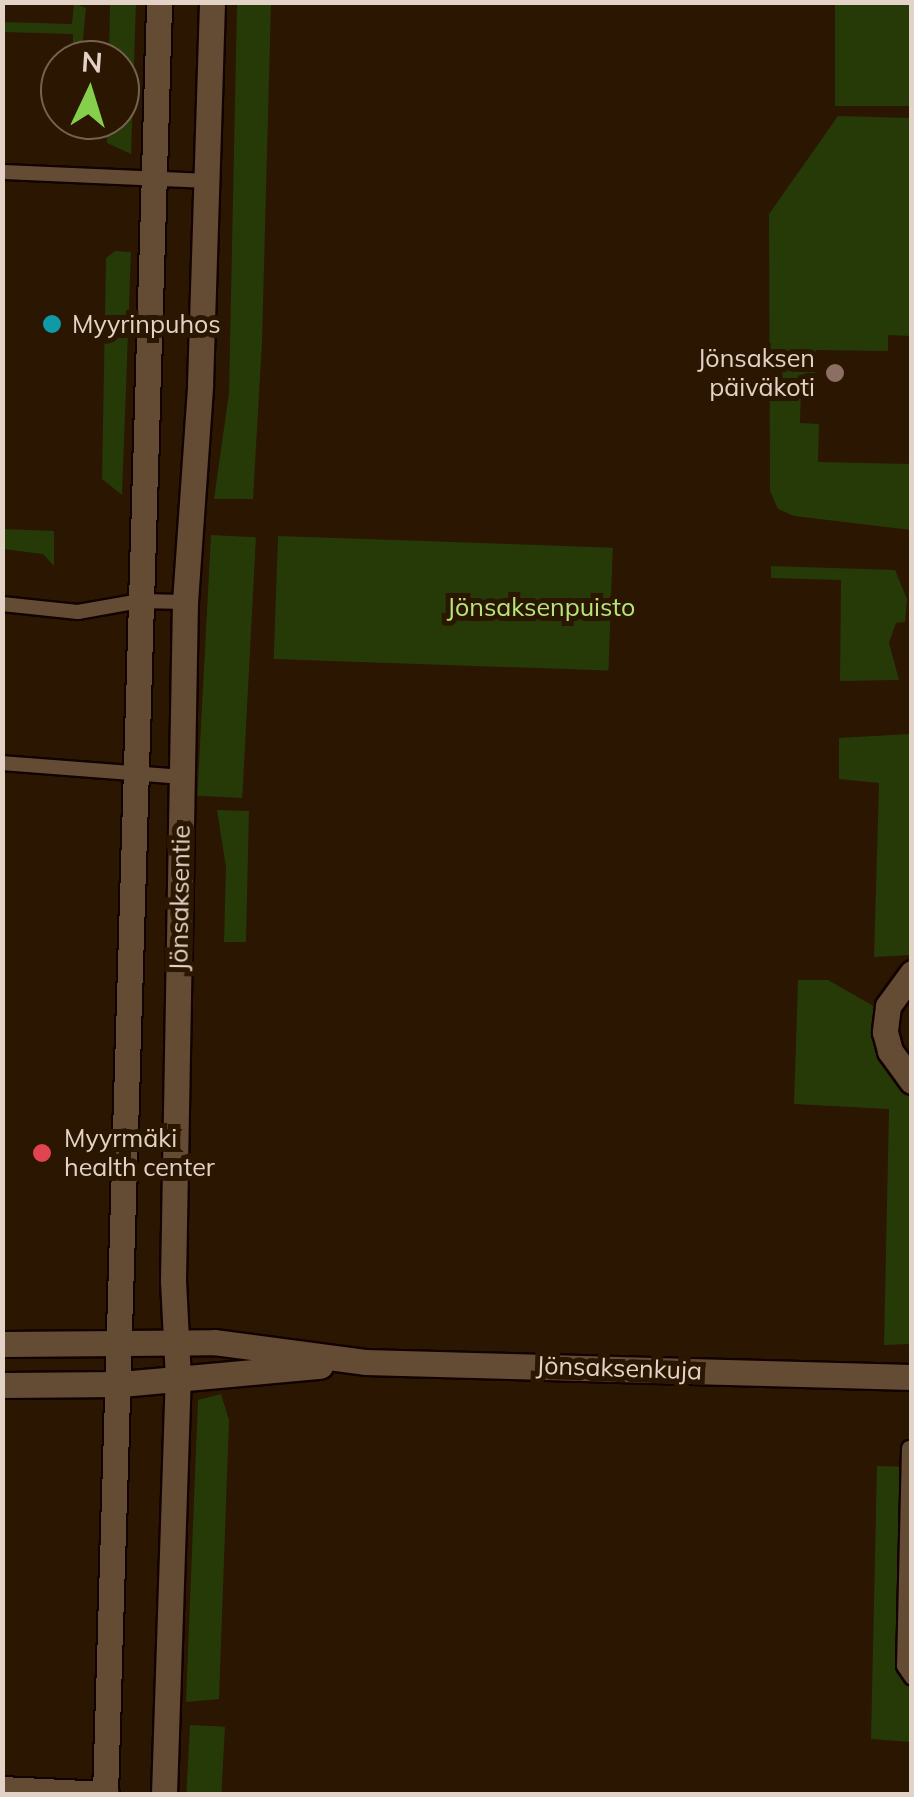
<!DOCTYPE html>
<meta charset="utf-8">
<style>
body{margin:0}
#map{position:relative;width:914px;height:1797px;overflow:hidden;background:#2b1601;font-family:Mulish,sans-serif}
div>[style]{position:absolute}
.green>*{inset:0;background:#263a07;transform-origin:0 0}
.roads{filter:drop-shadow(2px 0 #120200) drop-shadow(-2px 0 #120200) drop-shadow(0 2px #120200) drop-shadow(0 -2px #120200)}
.lane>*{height:14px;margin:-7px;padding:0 7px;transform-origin:7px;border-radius:7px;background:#644b34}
.street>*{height:25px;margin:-12.5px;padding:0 12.5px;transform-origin:12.5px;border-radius:12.5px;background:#644b34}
.secondary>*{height:25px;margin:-12.5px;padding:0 12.5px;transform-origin:12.5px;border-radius:12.5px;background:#644b34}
.dots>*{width:28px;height:28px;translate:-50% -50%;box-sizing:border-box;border:5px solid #2b1601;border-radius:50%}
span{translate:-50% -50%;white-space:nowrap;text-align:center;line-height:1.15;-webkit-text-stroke:10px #2b1601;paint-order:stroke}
.poi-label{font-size:25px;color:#e2d3c6}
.left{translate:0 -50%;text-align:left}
.right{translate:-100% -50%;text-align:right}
.park-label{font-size:25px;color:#b4e777}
.street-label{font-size:25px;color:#e2d3c6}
.frame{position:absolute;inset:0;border:5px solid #e2d3c6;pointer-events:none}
.north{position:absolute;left:40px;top:40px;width:100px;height:100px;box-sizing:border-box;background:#2b1601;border:2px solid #746250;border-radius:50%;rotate:4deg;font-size:28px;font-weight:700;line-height:40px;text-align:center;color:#e2d3c6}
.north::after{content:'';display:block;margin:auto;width:35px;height:45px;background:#85cf4c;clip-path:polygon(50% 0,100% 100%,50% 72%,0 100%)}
</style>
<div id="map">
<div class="green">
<div style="clip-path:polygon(74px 3px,86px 8px,81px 59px,73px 60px,73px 34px,3px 32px,3px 22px,72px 24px)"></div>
<div style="clip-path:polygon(110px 3px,136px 3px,131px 154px,107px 143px,108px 120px,120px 120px,120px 60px,109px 60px)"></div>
<div style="clip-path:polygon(237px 3px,271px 3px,262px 342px,253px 499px,214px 499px,229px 393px)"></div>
<div style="left:835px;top:3px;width:76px;height:103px"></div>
<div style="clip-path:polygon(838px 116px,911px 118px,911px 336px,888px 335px,888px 351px,816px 350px,815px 387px,801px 387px,800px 423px,819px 424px,818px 462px,911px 464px,911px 530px,794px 516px,778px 509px,770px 491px,769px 214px)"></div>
<div style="clip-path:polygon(115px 251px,131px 252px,122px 495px,102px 479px,106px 258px)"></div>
<div style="clip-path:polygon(3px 529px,54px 531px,54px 566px,43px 554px,3px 549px)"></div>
<div style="left:211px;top:535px;width:45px;height:261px;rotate:3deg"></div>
<div style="left:278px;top:536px;width:335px;height:123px;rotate:2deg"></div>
<div style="clip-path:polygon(771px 566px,895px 570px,907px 599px,905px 622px,896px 623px,889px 643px,899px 680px,840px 681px,841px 580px,771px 578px)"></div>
<div style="clip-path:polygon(909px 734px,911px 955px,874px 957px,879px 783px,839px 779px,839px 738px)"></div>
<div style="clip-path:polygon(217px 810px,249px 811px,246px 942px,224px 942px,226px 867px)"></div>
<div style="clip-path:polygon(798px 980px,828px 980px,877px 1008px,911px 1091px,911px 1344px,884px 1345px,889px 1109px,794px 1104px)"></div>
<div style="clip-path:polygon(221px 1394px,229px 1420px,219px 1699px,186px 1702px,198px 1400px)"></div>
<div style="clip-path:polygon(877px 1466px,911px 1467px,911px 1742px,871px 1739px)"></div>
<div style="left:190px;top:1725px;width:35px;height:69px;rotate:3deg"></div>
</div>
<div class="roads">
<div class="lane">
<div style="left:2px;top:172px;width:205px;rotate:2.5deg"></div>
<div style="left:2px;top:604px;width:76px;rotate:6deg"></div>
<div style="left:78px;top:612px;width:62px;rotate:-10.2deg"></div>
<div style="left:139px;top:601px;width:46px;rotate:1.2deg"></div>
<div style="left:2px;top:763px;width:181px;rotate:4.4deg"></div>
<div style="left:909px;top:1448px;width:218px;rotate:91.3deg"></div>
<div style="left:904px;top:1666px;width:14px;rotate:56deg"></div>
</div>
<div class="street">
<div style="left:912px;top:973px;width:41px;rotate:126deg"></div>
<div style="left:888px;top:1006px;width:26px;rotate:97deg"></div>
<div style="left:885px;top:1032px;width:20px;rotate:75deg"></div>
<div style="left:890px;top:1051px;width:37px;rotate:54deg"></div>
<div style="left:2px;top:1344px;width:212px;rotate:-0.5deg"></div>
<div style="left:214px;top:1342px;width:152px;rotate:7.5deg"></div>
<div style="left:365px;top:1362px;width:547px;rotate:1.57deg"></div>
<div style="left:2px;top:1385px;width:119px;rotate:-0.5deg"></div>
<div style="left:121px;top:1384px;width:200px;rotate:-5.2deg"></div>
</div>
<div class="secondary">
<div style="left:2px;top:1789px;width:104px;rotate:2.8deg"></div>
<div style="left:105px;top:1794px;width:1793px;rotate:-88.27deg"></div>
<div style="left:164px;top:1794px;width:415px;rotate:-88.1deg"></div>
<div style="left:178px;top:1379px;width:98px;rotate:-92.9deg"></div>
<div style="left:173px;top:1281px;width:679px;rotate:-88.99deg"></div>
<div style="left:185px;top:602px;width:218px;rotate:-86deg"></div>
<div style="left:200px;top:385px;width:383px;rotate:-88.2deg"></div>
</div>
</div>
<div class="dots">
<div style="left:52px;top:324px;background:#0f9aa8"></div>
<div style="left:835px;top:373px;background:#8d6e63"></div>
<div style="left:42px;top:1153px;background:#e0444e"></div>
</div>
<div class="poi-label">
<span class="left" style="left:72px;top:324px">Myyrinpuhos</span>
<span class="right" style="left:815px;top:373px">Jönsaksen<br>päiväkoti</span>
<span class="left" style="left:64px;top:1153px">Myyrmäki<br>health center</span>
</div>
<div class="park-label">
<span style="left:541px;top:607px">Jönsaksenpuisto</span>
</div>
<div class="street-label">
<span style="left:180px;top:898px;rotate:-89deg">Jönsaksentie</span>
<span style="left:619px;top:1368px;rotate:2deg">Jönsaksenkuja</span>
</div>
<div class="frame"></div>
<div class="north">N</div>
</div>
